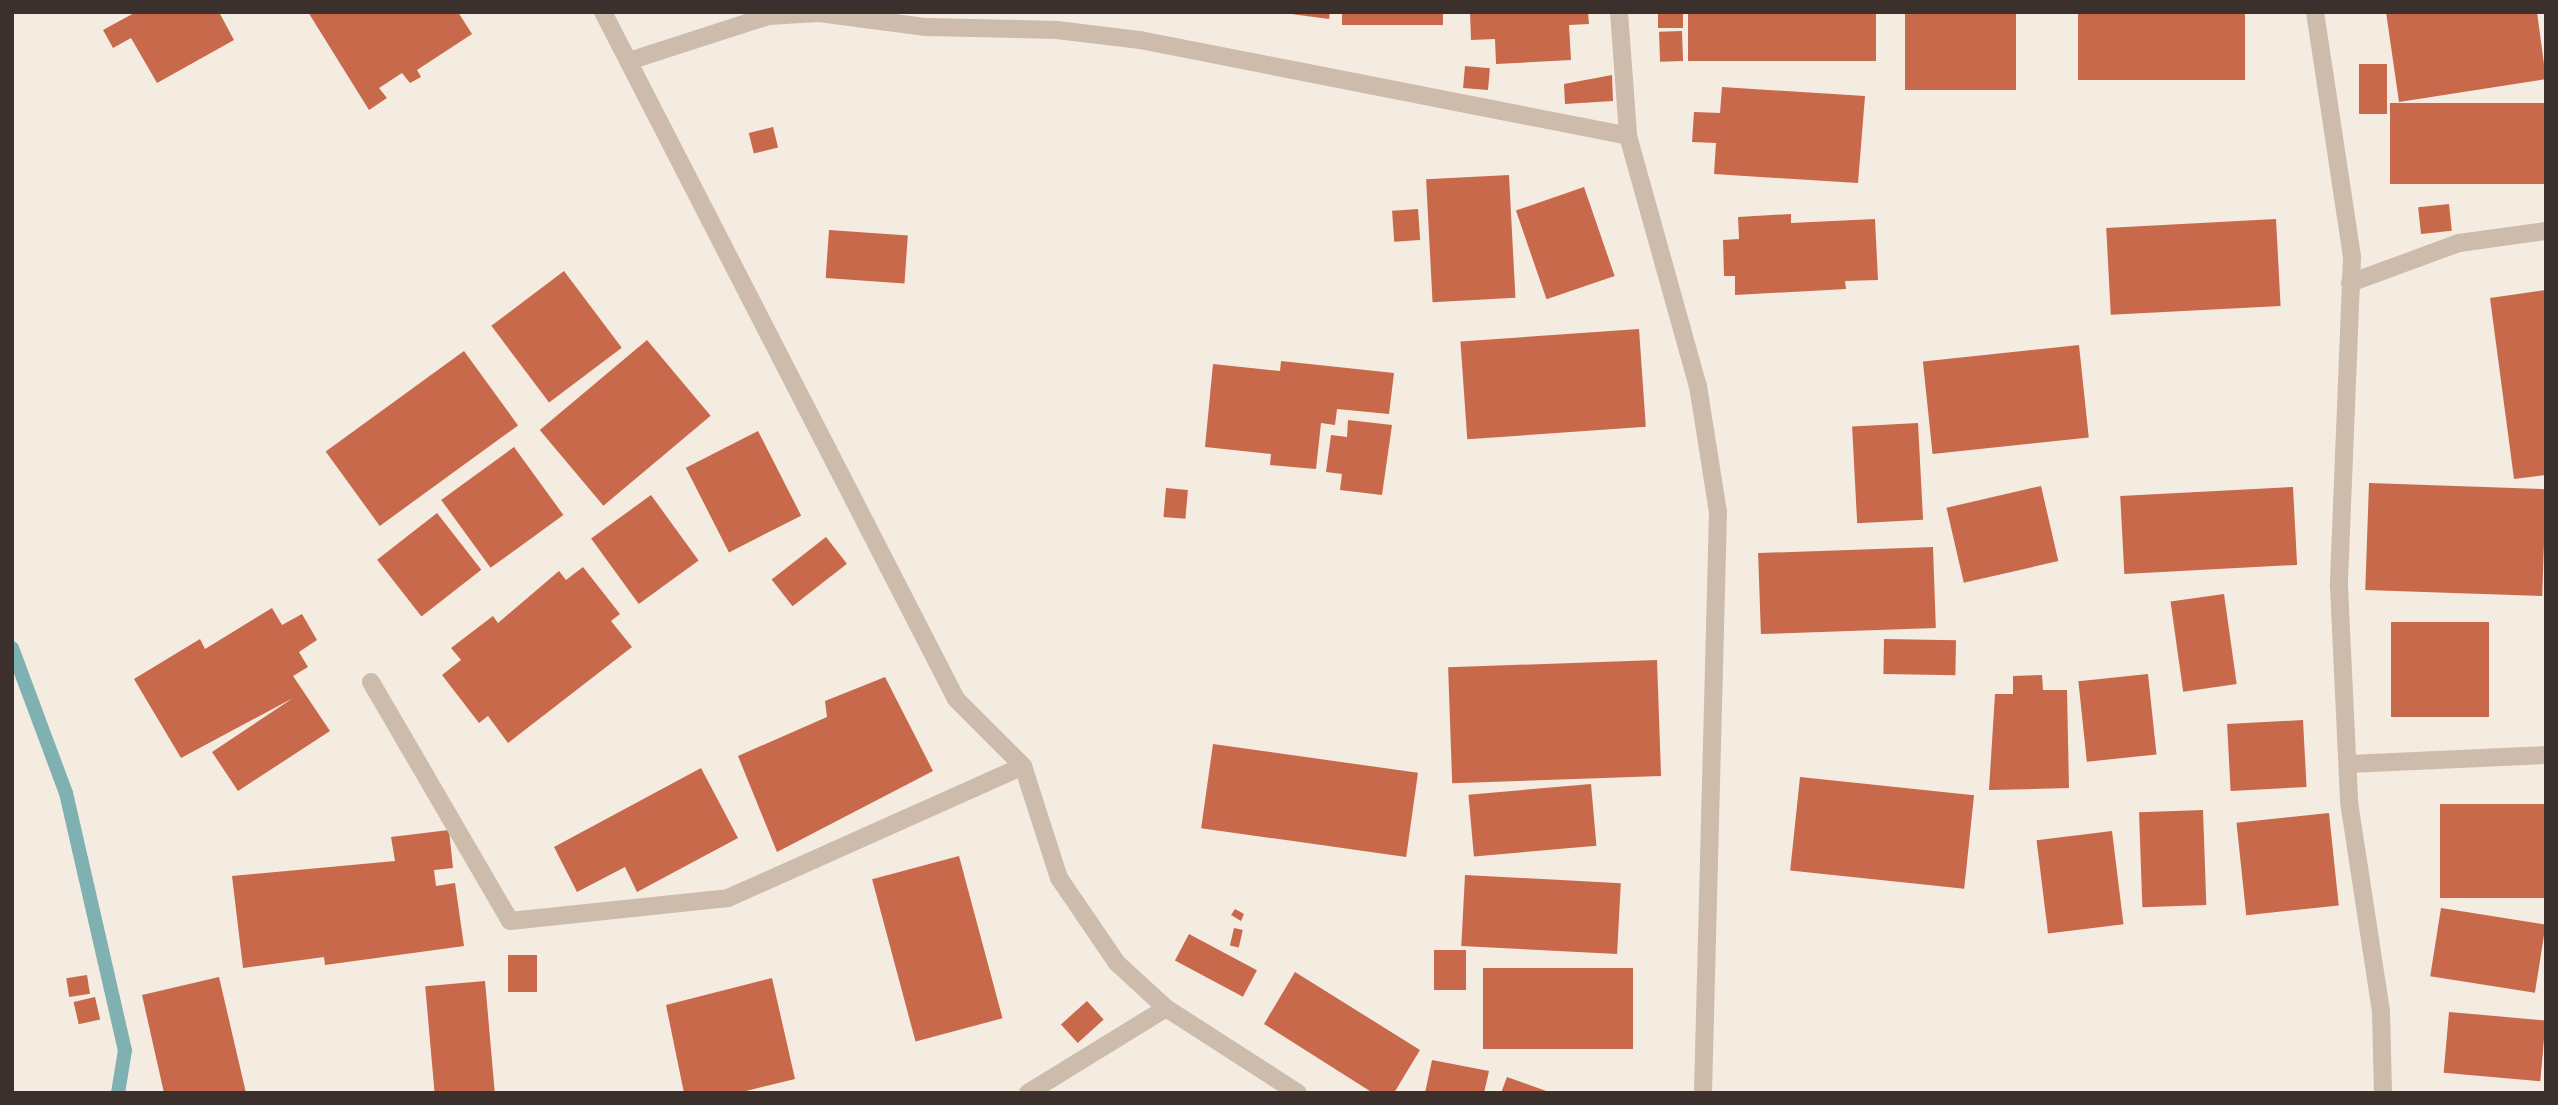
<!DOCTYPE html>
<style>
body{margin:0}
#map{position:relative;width:2558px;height:1105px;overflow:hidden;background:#f4ebe1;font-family:"IBM Plex Sans",sans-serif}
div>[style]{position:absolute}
.stream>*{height:14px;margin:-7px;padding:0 7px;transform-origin:7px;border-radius:7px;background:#7fb0b2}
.building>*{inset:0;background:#c8694b;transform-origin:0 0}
.service>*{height:18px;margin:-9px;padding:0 9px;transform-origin:9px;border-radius:9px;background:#cdbbac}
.minor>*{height:18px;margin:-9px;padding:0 9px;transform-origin:9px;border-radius:9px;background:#cdbbac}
span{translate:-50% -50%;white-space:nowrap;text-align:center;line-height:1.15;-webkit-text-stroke:7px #fbf5ee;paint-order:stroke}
.frame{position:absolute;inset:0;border:14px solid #3b302b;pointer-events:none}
</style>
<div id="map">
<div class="stream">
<div style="left:12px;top:648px;width:155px;rotate:69.6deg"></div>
<div style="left:66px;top:793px;width:264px;rotate:77.1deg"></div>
<div style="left:125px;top:1050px;width:44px;rotate:99.2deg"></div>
</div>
<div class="building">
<div style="clip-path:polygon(136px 12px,219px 12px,234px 40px,157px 83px,131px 38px,113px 48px,103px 30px)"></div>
<div style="clip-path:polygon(308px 12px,458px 12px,472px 34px,417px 70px,421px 77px,410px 83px,402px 73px,379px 88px,387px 98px,369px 110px)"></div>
<div style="clip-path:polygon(1276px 12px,1330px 12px,1329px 19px)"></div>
<div style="left:1342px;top:12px;width:101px;height:13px"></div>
<div style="clip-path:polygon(1470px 12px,1588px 12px,1589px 24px,1569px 25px,1571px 60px,1496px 64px,1495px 39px,1471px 40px)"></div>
<div style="left:1658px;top:12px;width:25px;height:16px"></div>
<div style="left:1688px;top:12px;width:188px;height:49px"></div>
<div style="left:1905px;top:12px;width:111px;height:78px"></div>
<div style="left:2078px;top:12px;width:167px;height:68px"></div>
<div style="clip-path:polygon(2386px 12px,2537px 12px,2546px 79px,2399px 102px)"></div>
<div style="left:1682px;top:31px;width:30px;height:23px;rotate:88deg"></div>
<div style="left:2387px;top:64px;width:50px;height:28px;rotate:90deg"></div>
<div style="left:1465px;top:66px;width:25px;height:22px;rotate:5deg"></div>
<div style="clip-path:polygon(1612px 75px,1613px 101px,1565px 104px,1564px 84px)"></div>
<div style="clip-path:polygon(1722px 87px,1865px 96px,1858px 183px,1714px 174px,1716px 143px,1692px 142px,1694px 112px,1720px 113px)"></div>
<div style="left:2546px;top:103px;width:81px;height:156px;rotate:90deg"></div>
<div style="left:773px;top:127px;width:21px;height:25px;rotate:76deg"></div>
<div style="left:1509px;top:175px;width:123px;height:83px;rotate:87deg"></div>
<div style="left:1584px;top:187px;width:94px;height:72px;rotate:71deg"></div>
<div style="left:2449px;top:204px;width:27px;height:31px;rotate:84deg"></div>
<div style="left:1418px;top:209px;width:31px;height:26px;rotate:86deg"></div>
<div style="clip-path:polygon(1791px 214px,1791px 223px,1875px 219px,1878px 280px,1845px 281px,1846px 289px,1735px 295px,1735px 276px,1724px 276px,1723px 240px,1739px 239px,1738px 217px)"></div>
<div style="left:2276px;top:219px;width:87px;height:170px;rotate:87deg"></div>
<div style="left:829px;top:230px;width:79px;height:48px;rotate:4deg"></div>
<div style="left:564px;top:271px;width:96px;height:91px;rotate:53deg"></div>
<div style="clip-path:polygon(2546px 290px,2546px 475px,2514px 479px,2490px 298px)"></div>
<div style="left:1639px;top:329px;width:98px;height:179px;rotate:86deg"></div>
<div style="left:647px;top:340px;width:99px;height:140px;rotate:50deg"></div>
<div style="left:2079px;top:345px;width:93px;height:157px;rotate:84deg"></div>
<div style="left:464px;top:351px;width:92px;height:171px;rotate:54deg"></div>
<div style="clip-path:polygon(1281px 361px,1394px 373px,1389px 414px,1337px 409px,1335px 425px,1321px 423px,1316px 469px,1270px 465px,1271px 454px,1205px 447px,1213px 364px,1280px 371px)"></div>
<div style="clip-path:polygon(1348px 420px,1392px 425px,1382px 495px,1340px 490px,1342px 474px,1326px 472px,1331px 435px,1347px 437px)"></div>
<div style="left:1918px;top:423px;width:97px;height:66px;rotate:87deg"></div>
<div style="left:758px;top:431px;width:95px;height:81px;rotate:63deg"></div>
<div style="left:514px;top:447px;width:84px;height:90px;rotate:54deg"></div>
<div style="left:2369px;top:483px;width:177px;height:107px;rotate:2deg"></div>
<div style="left:2041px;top:486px;width:77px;height:97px;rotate:77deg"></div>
<div style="left:2293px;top:487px;width:78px;height:173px;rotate:87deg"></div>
<div style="left:1166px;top:488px;width:22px;height:29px;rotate:5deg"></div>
<div style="left:651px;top:495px;width:81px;height:74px;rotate:54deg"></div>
<div style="left:437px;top:513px;width:72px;height:76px;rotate:52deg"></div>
<div style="left:826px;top:537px;width:34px;height:69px;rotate:52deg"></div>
<div style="left:1933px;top:547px;width:81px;height:175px;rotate:88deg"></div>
<div style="clip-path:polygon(583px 567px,620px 614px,611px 621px,632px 647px,508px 743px,488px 716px,479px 723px,442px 675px,461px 660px,451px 648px,493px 616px,498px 623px,559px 571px,566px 580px)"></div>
<div style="left:2224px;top:594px;width:91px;height:54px;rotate:82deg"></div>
<div style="clip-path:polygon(272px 608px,282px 625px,302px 614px,317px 640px,299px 652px,308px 667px,293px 676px,330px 731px,238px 791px,212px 752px,293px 698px,181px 758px,134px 679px,200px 639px,205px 649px)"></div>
<div style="left:2489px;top:622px;width:95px;height:98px;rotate:90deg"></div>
<div style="left:1884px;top:639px;width:72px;height:35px;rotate:1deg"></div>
<div style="left:1657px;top:660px;width:116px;height:209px;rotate:88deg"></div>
<div style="left:2148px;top:674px;width:81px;height:70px;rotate:84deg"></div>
<div style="clip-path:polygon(2042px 675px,2043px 690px,2067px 690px,2069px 788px,1989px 790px,1995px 694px,2013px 694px,2013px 676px)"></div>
<div style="clip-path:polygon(885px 677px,933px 771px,777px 852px,738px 756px,827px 717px,825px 701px)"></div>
<div style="left:2303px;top:720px;width:67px;height:76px;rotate:87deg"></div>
<div style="left:1213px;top:744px;width:207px;height:85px;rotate:8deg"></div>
<div style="clip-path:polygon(701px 768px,738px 838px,637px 892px,625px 867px,577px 892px,554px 847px)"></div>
<div style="left:1800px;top:777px;width:175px;height:94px;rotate:6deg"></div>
<div style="left:1591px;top:784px;width:62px;height:123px;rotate:85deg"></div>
<div style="left:2546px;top:804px;width:94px;height:106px;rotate:90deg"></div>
<div style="left:2203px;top:810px;width:95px;height:64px;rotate:88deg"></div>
<div style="left:2329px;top:813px;width:93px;height:93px;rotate:84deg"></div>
<div style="clip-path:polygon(449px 830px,453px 868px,434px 870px,436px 886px,455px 883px,464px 946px,325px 965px,324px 957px,243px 968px,232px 876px,395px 861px,391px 837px)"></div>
<div style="left:2112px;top:831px;width:94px;height:76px;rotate:83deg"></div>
<div style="left:959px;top:856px;width:168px;height:90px;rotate:75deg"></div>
<div style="left:1465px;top:875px;width:156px;height:71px;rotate:3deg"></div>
<div style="left:2441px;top:908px;width:106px;height:69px;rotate:9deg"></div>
<div style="clip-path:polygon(1235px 909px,1244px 914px,1241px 921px,1231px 915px)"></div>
<div style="left:1234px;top:928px;width:9px;height:18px;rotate:13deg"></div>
<div style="left:1189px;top:934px;width:77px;height:30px;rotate:28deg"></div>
<div style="left:1434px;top:950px;width:32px;height:40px"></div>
<div style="left:508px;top:955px;width:29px;height:37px"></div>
<div style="left:1633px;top:968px;width:81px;height:150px;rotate:90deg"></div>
<div style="clip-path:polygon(1295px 972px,1420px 1050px,1394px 1093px,1373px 1093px,1264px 1024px)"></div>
<div style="left:87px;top:975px;width:19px;height:21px;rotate:81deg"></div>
<div style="clip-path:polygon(219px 977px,246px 1093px,164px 1093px,142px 995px)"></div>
<div style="clip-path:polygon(772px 978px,795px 1079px,738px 1093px,684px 1093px,666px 1005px)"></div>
<div style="left:485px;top:981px;width:112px;height:60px;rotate:85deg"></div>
<div style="left:95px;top:997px;width:23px;height:22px;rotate:77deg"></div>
<div style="left:1087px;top:1001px;width:25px;height:35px;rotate:48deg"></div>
<div style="left:2449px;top:1012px;width:97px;height:61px;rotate:5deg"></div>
<div style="clip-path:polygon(1432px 1060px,1489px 1071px,1484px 1093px,1425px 1093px)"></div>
<div style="clip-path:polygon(1507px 1077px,1549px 1092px,1549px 1093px,1501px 1093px)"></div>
</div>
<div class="service">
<div style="left:2349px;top:764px;width:197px;rotate:-2.6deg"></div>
</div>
<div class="minor">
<div style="left:603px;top:12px;width:772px;rotate:62.8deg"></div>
<div style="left:956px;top:699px;width:95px;rotate:45deg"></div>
<div style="left:1023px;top:766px;width:118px;rotate:72.2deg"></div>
<div style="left:1059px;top:878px;width:103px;rotate:55.7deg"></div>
<div style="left:1117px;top:963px;width:67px;rotate:42.6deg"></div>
<div style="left:1166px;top:1008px;width:157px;rotate:32.8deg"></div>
<div style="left:1619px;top:12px;width:124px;rotate:85.8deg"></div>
<div style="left:1628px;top:136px;width:260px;rotate:74.4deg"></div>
<div style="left:1698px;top:386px;width:128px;rotate:81deg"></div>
<div style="left:1718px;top:512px;width:581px;rotate:91.48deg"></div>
<div style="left:2315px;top:12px;width:248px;rotate:81.4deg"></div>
<div style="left:2352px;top:257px;width:330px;rotate:92.3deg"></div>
<div style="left:2339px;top:587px;width:215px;rotate:87.3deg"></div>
<div style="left:2349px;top:802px;width:211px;rotate:81.3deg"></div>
<div style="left:2381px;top:1011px;width:82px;rotate:88.6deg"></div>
<div style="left:629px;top:61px;width:146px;rotate:-17.9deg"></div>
<div style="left:768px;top:16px;width:51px;rotate:-3.4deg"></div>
<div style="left:819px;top:13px;width:108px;rotate:7.5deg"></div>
<div style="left:926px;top:27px;width:131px;rotate:1.3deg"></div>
<div style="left:1057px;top:30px;width:84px;rotate:6.9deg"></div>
<div style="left:1140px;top:40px;width:497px;rotate:11.1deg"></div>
<div style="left:2350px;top:283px;width:116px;rotate:-20.2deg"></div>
<div style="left:2459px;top:243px;width:88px;rotate:-7.9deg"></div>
<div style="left:371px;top:682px;width:276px;rotate:59.8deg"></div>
<div style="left:510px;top:921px;width:219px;rotate:-6deg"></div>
<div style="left:728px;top:898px;width:323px;rotate:-24.1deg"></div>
<div style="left:1028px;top:1093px;width:162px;rotate:-31.6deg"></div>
</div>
<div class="frame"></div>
</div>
